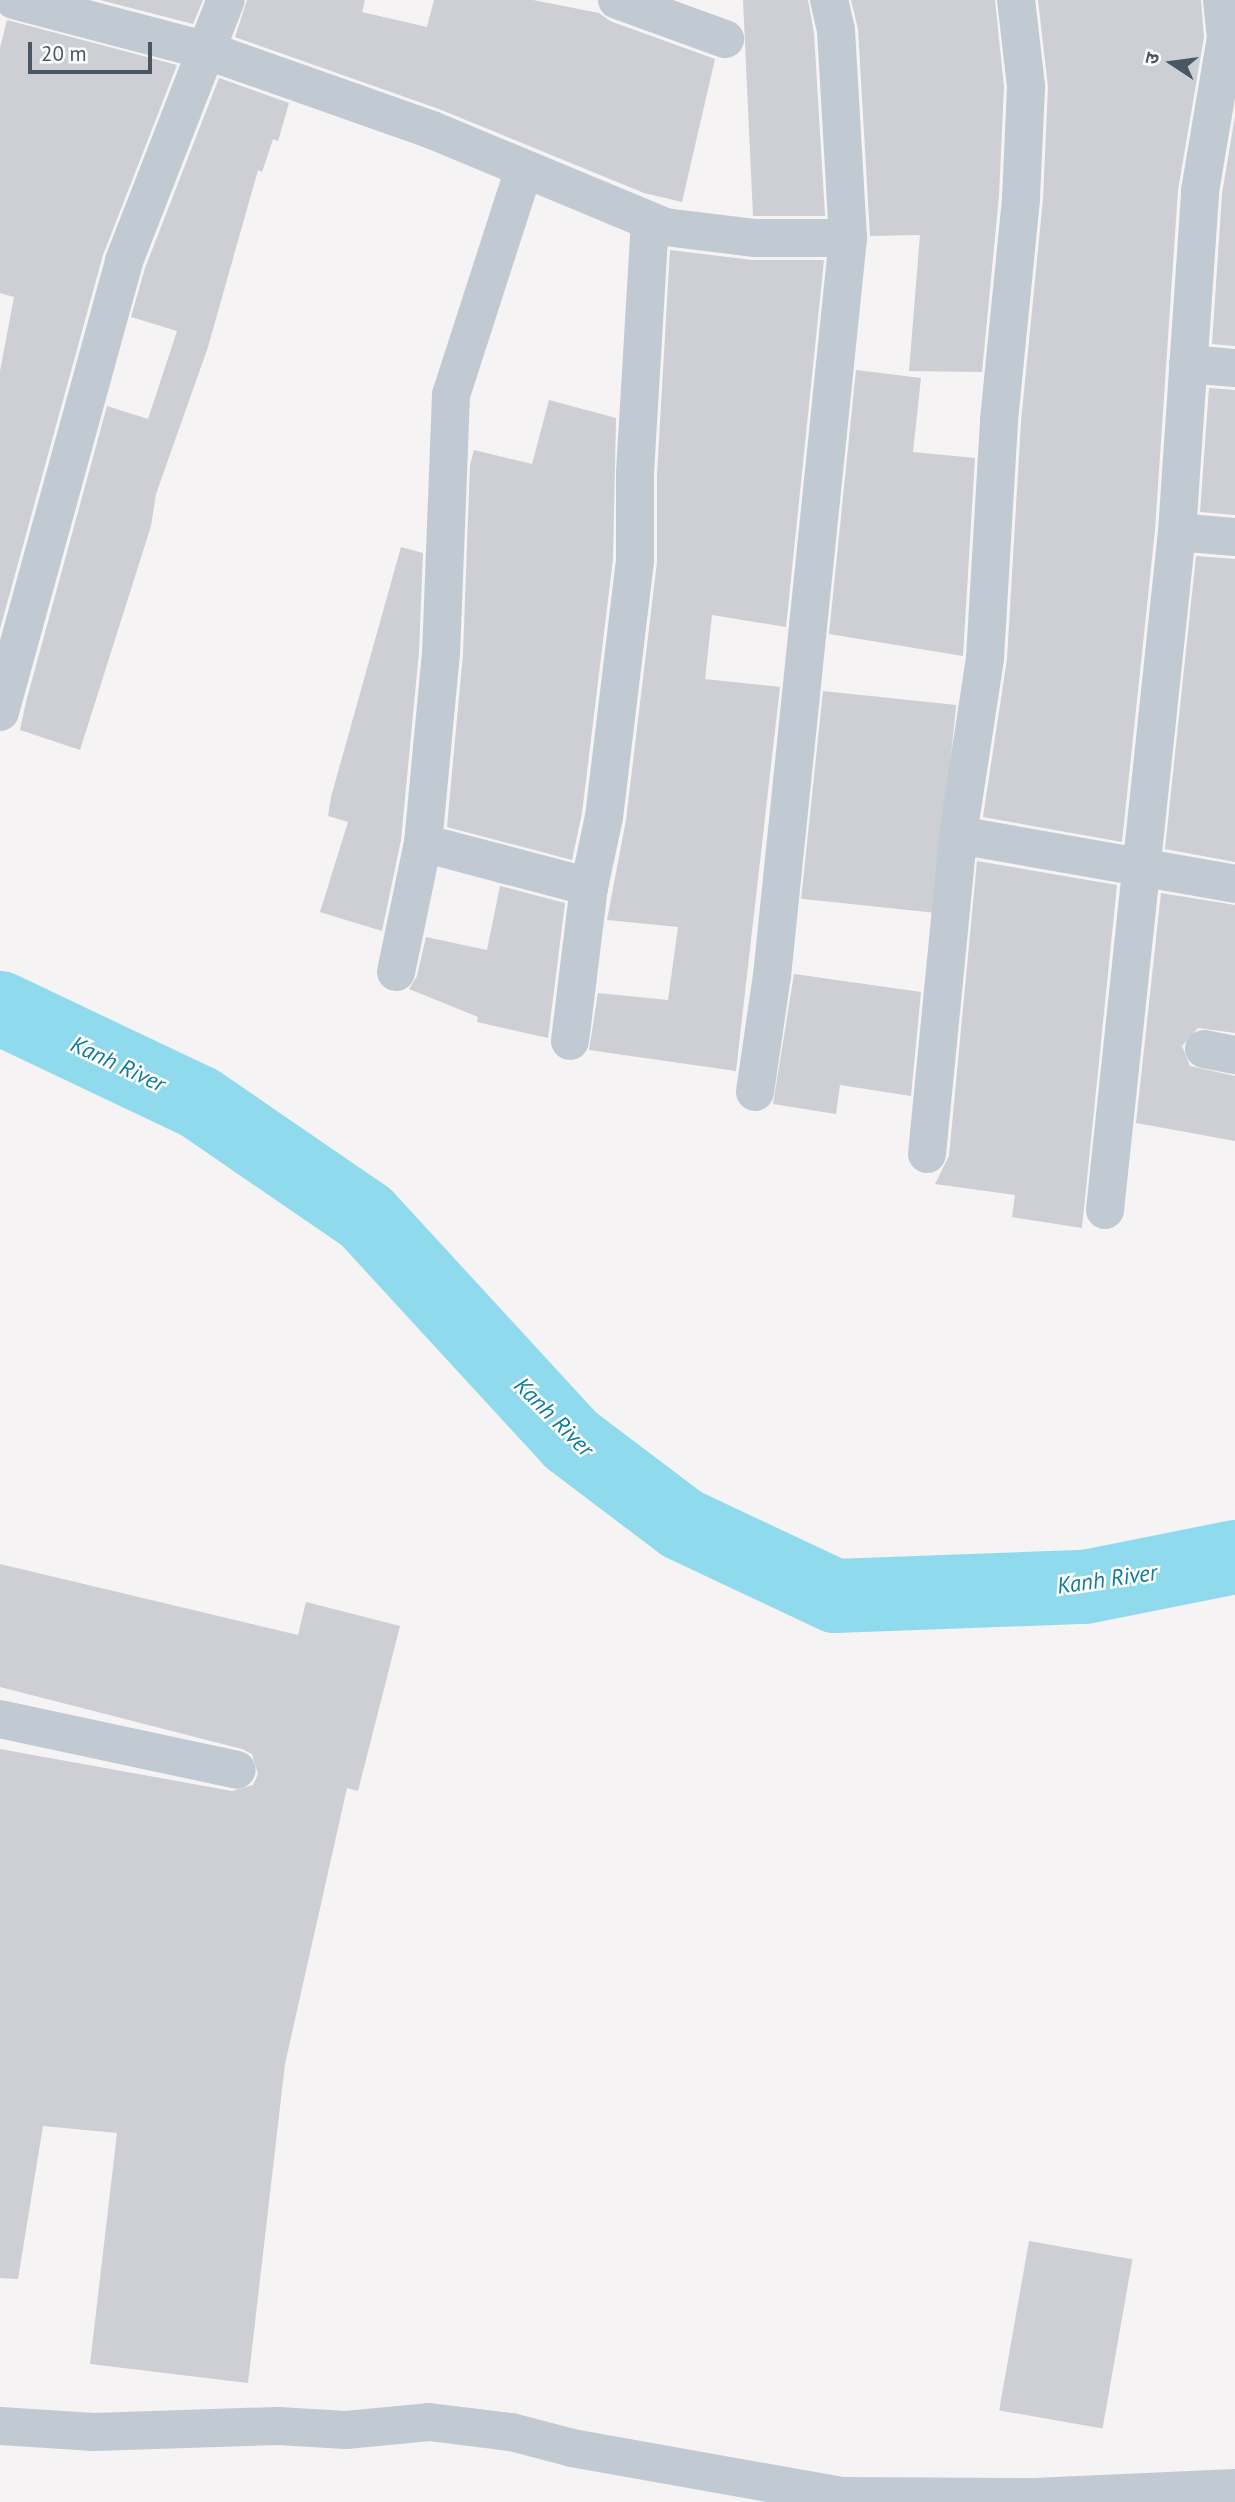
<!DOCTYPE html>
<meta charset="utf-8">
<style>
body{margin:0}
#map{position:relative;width:1235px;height:2502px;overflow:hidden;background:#f5f3f3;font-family:"PT Sans","Noto Sans Devanagari",sans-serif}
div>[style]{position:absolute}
.river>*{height:74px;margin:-37px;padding:0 37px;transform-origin:37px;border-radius:37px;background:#90daee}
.building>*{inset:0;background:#cdcfd5;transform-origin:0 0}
.minor>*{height:38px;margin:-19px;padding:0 19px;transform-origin:19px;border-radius:19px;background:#c1cad2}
span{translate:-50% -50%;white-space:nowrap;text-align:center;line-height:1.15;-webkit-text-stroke:5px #fff;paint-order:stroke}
.water-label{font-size:23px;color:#0c7c9b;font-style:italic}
.north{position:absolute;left:1137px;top:28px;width:70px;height:70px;-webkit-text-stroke:5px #fff;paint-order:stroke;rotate:283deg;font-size:19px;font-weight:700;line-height:28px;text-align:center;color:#4a5661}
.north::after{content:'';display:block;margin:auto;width:24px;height:32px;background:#4a5661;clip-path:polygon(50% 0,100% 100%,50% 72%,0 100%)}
.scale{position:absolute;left:28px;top:42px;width:124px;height:32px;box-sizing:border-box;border:4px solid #4a5661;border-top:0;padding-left:9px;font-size:21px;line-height:24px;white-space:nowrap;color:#4a5661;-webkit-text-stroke:5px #fff;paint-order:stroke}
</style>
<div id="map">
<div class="river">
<div style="left:0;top:1008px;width:221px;rotate:25.4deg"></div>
<div style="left:200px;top:1103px;width:201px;rotate:34.5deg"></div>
<div style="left:366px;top:1217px;width:303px;rotate:47.4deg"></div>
<div style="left:571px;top:1440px;width:139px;rotate:37.1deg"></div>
<div style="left:682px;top:1524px;width:169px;rotate:25.2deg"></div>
<div style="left:835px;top:1596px;width:250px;rotate:-2.1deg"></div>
<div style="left:1085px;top:1587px;width:153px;rotate:-11.3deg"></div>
</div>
<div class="building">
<div style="clip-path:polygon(100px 0,203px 0,193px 24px)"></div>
<div style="clip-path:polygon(247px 0,365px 0,362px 12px,427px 27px,434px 0,533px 0,599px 13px,610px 21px,715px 59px,682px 202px,644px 193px,439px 109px,235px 37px)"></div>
<div style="clip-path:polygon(743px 0,808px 0,814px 33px,825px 216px,753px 216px)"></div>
<div style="clip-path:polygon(851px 0,995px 0,1004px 87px,999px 196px,982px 372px,909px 371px,920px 235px,870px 236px,858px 29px)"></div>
<div style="clip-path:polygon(1038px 0,1201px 0,1204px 37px,1178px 190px,1155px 530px,1122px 842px,983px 817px,1007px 659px,1021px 422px,1043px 199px,1048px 87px)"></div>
<div style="clip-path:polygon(7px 20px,177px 65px,103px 255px,0 629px,0 371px,14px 297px,0 293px,0 48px)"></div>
<div style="clip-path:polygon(219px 78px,289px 103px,278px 141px,273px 139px,262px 172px,258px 170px,208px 347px,156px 494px,151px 526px,80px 750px,20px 730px,26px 702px,107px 406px,148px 419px,177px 331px,131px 317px,145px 268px)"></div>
<div style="clip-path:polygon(1235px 116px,1235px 346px,1212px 344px,1222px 194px)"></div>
<div style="clip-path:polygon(670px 250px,752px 260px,824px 260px,786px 627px,712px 615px,705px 679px,780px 687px,736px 1071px,589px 1050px,598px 993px,668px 1000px,678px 927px,607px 920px,626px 820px,657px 562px,657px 474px)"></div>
<div style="clip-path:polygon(856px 370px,921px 378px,913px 452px,975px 458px,963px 656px,829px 634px)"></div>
<div style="clip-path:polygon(1209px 388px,1235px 390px,1235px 515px,1200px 512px)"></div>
<div style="clip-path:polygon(549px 400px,616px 418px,613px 559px,582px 813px,572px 860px,447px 827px,463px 654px,470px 465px,474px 450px,532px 464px)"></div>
<div style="clip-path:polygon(401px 547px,423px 553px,419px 652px,401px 840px,382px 931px,320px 912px,348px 822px,328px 816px,331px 797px)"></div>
<div style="clip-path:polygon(1196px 556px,1235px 559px,1235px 862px,1165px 849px)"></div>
<div style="left:823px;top:691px;width:134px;height:209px;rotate:6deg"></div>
<div style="clip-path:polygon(977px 861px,1117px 885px,1082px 1228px,1012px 1217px,1015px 1195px,935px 1184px,949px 1156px)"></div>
<div style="clip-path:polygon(500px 886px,565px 903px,548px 1038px,477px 1022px,478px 1017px,409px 989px,417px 976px,426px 937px,487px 950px)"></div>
<div style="clip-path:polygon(1161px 893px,1235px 905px,1235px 1033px,1198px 1028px,1182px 1046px,1190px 1066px,1235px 1076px,1235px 1141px,1136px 1123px)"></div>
<div style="clip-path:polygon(794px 974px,921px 992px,911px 1096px,840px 1085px,836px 1114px,773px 1104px)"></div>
<div style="clip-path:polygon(0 1564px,298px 1635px,306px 1602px,400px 1626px,358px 1791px,347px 1788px,285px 2064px,248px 2383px,90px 2364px,117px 2133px,43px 2126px,18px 2279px,0 2278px,0 1749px,232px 1791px,253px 1785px,258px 1774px,252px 1754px,242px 1749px,0 1687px)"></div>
<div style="left:1029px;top:2241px;width:105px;height:172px;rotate:10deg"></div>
</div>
<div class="minor">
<div style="left:14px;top:0;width:201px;rotate:14.7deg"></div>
<div style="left:208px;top:51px;width:238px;rotate:19.4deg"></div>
<div style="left:432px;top:130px;width:252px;rotate:22.6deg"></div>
<div style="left:665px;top:227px;width:91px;rotate:7deg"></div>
<div style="left:755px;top:238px;width:93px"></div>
<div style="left:617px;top:0;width:115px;rotate:19.9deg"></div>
<div style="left:523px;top:172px;width:234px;rotate:107.9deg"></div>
<div style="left:451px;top:395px;width:258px;rotate:92.2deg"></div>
<div style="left:441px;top:653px;width:191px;rotate:95.4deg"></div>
<div style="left:423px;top:843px;width:172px;rotate:14.8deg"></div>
<div style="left:1188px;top:364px;width:47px;rotate:4.9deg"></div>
<div style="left:1177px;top:532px;width:58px;rotate:4.9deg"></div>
<div style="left:0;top:712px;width:468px;rotate:-74.6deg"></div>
<div style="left:124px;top:261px;width:280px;rotate:-68.7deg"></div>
<div style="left:958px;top:835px;width:281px;rotate:10deg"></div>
<div style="left:396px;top:972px;width:132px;rotate:-78.2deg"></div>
<div style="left:570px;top:1041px;width:155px;rotate:-83deg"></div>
<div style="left:589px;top:887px;width:72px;rotate:-77.9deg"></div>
<div style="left:604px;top:817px;width:259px;rotate:-83.1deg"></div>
<div style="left:635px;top:560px;width:87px;rotate:-90deg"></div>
<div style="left:635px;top:473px;width:252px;rotate:-86.6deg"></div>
<div style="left:1204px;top:1049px;width:32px;rotate:11deg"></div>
<div style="left:755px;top:1092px;width:117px;rotate:-81.7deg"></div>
<div style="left:772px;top:976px;width:742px;rotate:-84.12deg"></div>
<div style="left:848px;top:238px;width:208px;rotate:-93.3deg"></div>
<div style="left:836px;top:30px;width:31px;rotate:-103deg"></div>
<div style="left:927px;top:1154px;width:321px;rotate:-84.4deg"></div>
<div style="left:958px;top:835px;width:179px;rotate:-81.3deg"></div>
<div style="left:985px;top:658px;width:238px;rotate:-86.6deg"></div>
<div style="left:999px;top:420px;width:223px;rotate:-84.3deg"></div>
<div style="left:1021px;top:198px;width:112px;rotate:-87.4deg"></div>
<div style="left:1026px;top:86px;width:87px;rotate:-96.6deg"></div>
<div style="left:1105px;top:1210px;width:682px;rotate:-83.94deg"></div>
<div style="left:1177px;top:532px;width:342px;rotate:-86.1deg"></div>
<div style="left:1200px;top:191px;width:155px;rotate:-80.4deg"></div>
<div style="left:1226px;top:38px;width:38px;rotate:-96deg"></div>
<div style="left:0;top:1719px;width:242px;rotate:12.1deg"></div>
<div style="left:0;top:2426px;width:94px;rotate:3.7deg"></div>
<div style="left:94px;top:2432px;width:184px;rotate:-1.9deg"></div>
<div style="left:278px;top:2426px;width:68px;rotate:3.4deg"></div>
<div style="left:346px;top:2430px;width:83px;rotate:-5.5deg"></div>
<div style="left:429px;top:2422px;width:83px;rotate:7deg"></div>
<div style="left:511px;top:2432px;width:63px;rotate:14.7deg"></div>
<div style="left:572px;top:2448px;width:274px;rotate:10.1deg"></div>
<div style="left:842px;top:2496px;width:193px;rotate:0.3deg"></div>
<div style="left:1035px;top:2497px;width:200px;rotate:-2.6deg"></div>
</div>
<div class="water-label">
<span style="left:118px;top:1064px;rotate:25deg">Kanh River</span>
<span style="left:554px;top:1417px;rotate:45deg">Kanh River</span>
<span style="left:1107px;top:1579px;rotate:-8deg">Kanh River</span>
</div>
<div class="north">उ</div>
<div class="scale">20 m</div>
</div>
